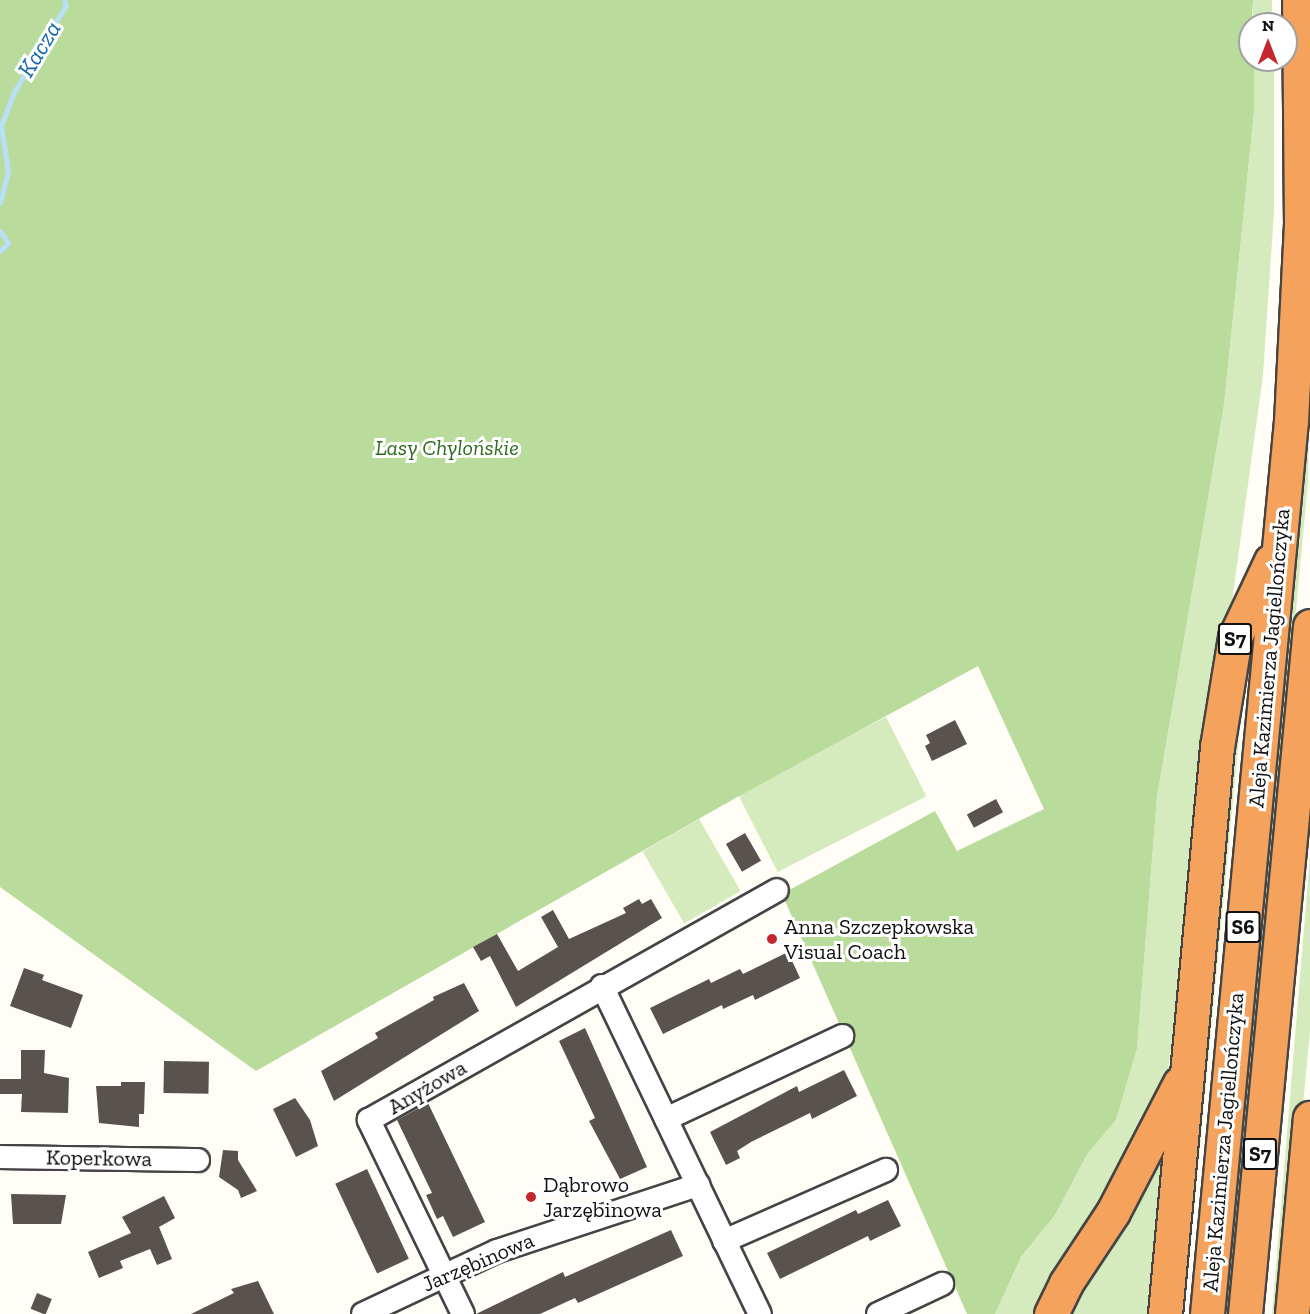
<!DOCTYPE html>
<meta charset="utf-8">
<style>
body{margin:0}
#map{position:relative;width:1310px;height:1314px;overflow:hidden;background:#fffdf5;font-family:"Zilla Slab",serif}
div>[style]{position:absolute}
.green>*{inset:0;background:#d5ebbd;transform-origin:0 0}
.forest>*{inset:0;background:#b9dc9c}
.stream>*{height:5px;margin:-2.5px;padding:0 2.5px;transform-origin:2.5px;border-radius:2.5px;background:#b9e0f7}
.building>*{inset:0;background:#5a524d;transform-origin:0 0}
.roads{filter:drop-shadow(2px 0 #444) drop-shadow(-2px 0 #444) drop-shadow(0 2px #444) drop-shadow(0 -2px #444)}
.minor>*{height:22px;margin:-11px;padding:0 11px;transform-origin:11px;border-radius:11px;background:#fff}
.highway>*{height:33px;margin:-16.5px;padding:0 16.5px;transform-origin:16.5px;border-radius:16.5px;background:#f5a25d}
.dots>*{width:16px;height:16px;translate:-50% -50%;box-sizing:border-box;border:3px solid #fff;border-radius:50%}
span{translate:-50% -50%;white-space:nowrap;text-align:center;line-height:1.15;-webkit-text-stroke:6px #fff;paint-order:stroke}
.shield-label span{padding:2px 4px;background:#fff;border:2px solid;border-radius:4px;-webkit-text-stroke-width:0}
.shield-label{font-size:21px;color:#111;font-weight:700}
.park-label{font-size:22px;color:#2f6b1f;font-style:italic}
.street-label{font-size:22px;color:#111}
.poi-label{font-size:22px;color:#111}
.left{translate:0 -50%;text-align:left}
.water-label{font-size:24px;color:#1768a6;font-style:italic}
.north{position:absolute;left:1238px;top:12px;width:60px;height:60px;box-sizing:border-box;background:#fff;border:2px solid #a0a0a0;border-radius:50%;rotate:0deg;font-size:16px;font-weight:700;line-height:24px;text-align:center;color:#111}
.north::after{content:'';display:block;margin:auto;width:21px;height:27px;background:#c4262e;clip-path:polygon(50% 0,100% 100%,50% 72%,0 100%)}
</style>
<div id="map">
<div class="green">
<div style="left:1253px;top:0;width:19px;height:24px"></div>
<div style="clip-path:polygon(1254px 60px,1274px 60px,1274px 212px,1263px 375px,1168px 1070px,1157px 1105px,1037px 1314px,995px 1314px,1021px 1257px,1055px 1215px,1088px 1153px,1116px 1120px,1137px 1049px,1157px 797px,1224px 405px,1254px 112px)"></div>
<div style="clip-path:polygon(1310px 343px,1308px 482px,1230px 1314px,1221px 1314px)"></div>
<div style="clip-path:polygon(1248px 643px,1184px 1314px,1173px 1314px,1221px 805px)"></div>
<div style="left:886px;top:717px;width:89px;height:167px;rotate:63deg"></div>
<div style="left:699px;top:819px;width:83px;height:65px;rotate:60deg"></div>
<div style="clip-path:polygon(1310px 856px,1310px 1031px,1283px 1314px,1272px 1314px)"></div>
<div style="clip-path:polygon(1165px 1135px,1157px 1314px,1064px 1314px)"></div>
</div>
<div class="forest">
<div style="clip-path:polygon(0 0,1253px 0,1250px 60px,1254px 60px,1254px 112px,1224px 405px,1157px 797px,1137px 1049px,1116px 1120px,1088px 1153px,1055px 1215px,1021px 1257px,995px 1314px,967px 1314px,782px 894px,935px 811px,957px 851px,1044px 809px,978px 666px,739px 796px,256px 1071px,0 887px)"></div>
</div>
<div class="stream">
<div style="left:0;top:203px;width:33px;rotate:-76deg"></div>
<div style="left:8px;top:171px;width:46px;rotate:-98.8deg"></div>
<div style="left:1px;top:126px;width:36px;rotate:-69deg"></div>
<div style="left:14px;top:92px;width:101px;rotate:-59.1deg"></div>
<div style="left:66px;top:5px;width:5px;rotate:-112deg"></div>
<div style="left:0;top:231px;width:14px;rotate:56deg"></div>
<div style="left:8px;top:243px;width:11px;rotate:135deg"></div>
</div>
<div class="building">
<div style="clip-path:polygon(955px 720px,967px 744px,932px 761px,925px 746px,930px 743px,926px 735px)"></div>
<div style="left:996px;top:799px;width:15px;height:33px;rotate:62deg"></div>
<div style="left:745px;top:833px;width:32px;height:22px;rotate:60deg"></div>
<div style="clip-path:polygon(639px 899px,642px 904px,651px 899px,662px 918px,516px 1007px,490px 956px,481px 961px,473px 947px,497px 934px,518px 971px,558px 947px,541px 917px,553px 910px,569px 939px,626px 913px,623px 908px)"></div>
<div style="clip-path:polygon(788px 952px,800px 978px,755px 1000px,753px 995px,723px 1009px,722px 1005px,663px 1034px,650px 1008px,709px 979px,711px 983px,740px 969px,743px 974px)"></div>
<div style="clip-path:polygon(24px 968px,44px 975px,42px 980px,83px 995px,71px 1028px,10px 1006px)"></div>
<div style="clip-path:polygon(464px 983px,479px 1011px,334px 1101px,321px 1071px,378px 1038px,375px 1033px,434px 1000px,433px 997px)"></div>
<div style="clip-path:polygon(585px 1028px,647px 1167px,620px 1179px,589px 1121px,595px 1118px,559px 1041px)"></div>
<div style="clip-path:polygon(21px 1050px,45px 1050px,44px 1073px,69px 1078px,68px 1113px,21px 1112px,22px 1094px,0 1094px,0 1079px,21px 1079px)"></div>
<div style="left:164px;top:1061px;width:45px;height:32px;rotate:1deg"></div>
<div style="clip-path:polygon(844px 1070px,857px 1096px,812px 1119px,810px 1113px,751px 1142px,737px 1151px,740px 1158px,726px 1165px,710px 1132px,797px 1086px,799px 1092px)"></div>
<div style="clip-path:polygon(121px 1082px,145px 1082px,144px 1114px,139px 1114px,139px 1127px,99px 1123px,96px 1086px,121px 1086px)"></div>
<div style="clip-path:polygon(295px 1098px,310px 1120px,318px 1146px,296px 1157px,273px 1109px)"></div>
<div style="clip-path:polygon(428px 1103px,485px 1222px,453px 1237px,443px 1216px,437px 1219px,426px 1195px,432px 1193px,397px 1120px)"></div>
<div style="clip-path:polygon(223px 1150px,238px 1151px,238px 1160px,257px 1191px,241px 1198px,238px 1190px,219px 1177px)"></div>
<div style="left:367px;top:1169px;width:99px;height:35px;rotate:65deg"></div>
<div style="clip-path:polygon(11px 1194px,66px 1195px,61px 1224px,13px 1224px)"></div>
<div style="clip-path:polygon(164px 1196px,175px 1218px,159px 1227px,172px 1259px,157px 1265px,150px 1249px,120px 1261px,123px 1268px,99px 1278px,88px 1252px,131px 1233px,122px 1217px)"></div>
<div style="clip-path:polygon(888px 1200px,901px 1226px,870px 1241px,868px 1236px,780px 1279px,767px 1253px,856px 1210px,858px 1214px)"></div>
<div style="clip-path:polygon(671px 1230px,683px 1256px,578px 1303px,575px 1298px,540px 1314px,476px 1314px,563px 1272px,565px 1277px)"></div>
<div style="clip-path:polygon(258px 1281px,274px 1314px,191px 1314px,234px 1293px,231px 1289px)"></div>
<div style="left:37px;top:1293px;width:16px;height:17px;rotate:22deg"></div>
</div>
<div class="roads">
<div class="minor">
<div style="left:602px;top:986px;width:364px;rotate:64.3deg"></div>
<div style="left:666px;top:1119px;width:195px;rotate:-25.2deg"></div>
<div style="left:0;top:1157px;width:198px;rotate:0.9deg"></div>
<div style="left:724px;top:1241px;width:177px;rotate:-23.7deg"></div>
<div style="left:363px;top:1314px;width:148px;rotate:-25.2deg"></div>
<div style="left:497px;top:1251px;width:212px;rotate:-18.2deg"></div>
<div style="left:463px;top:1314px;width:216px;rotate:-115.9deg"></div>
<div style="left:369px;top:1120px;width:468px;rotate:-29.4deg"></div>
<div style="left:878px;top:1314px;width:71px;rotate:-25.1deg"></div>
</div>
<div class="highway">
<div style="left:1051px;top:1314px;width:34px;rotate:-64deg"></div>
<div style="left:1066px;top:1283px;width:85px;rotate:-56.5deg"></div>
<div style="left:1113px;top:1212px;width:145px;rotate:-62.6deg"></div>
<div style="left:1165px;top:1314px;width:569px;rotate:-84.76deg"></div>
<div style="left:1217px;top:747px;width:111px;rotate:-80.7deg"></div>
<div style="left:1235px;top:637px;width:84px;rotate:-64.7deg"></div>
<div style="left:1207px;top:1314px;width:897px;rotate:-84.63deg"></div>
<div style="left:1291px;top:421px;width:197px;rotate:-87.1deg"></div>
<div style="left:1301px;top:224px;width:224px;rotate:-90.5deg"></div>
<div style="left:1245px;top:1314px;width:691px;rotate:-84.6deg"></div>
<div style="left:1292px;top:1314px;width:197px;rotate:-84.8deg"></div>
</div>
</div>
<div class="dots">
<div style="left:772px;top:939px;background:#c4262e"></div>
<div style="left:531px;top:1197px;background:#c4262e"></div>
</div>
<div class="shield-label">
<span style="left:1235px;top:639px">S7</span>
<span style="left:1243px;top:927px">S6</span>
<span style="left:1260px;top:1154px">S7</span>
</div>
<div class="park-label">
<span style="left:447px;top:448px">Lasy Chylońskie</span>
</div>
<div class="street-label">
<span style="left:1269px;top:658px;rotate:-85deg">Aleja Kazimierza Jagiellończyka</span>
<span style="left:427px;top:1087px;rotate:-30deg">Anyżowa</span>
<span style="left:1223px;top:1142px;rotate:-85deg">Aleja Kazimierza Jagiellończyka</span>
<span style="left:99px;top:1158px;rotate:1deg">Koperkowa</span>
<span style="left:478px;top:1262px;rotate:-23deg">Jarzębinowa</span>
</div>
<div class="poi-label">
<span class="left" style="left:784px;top:939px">Anna Szczepkowska<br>Visual Coach</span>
<span class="left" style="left:543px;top:1197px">Dąbrowo<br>Jarzębinowa</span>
</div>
<div class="water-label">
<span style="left:39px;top:49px;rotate:-59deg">Kacza</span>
</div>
<div class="north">N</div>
</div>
